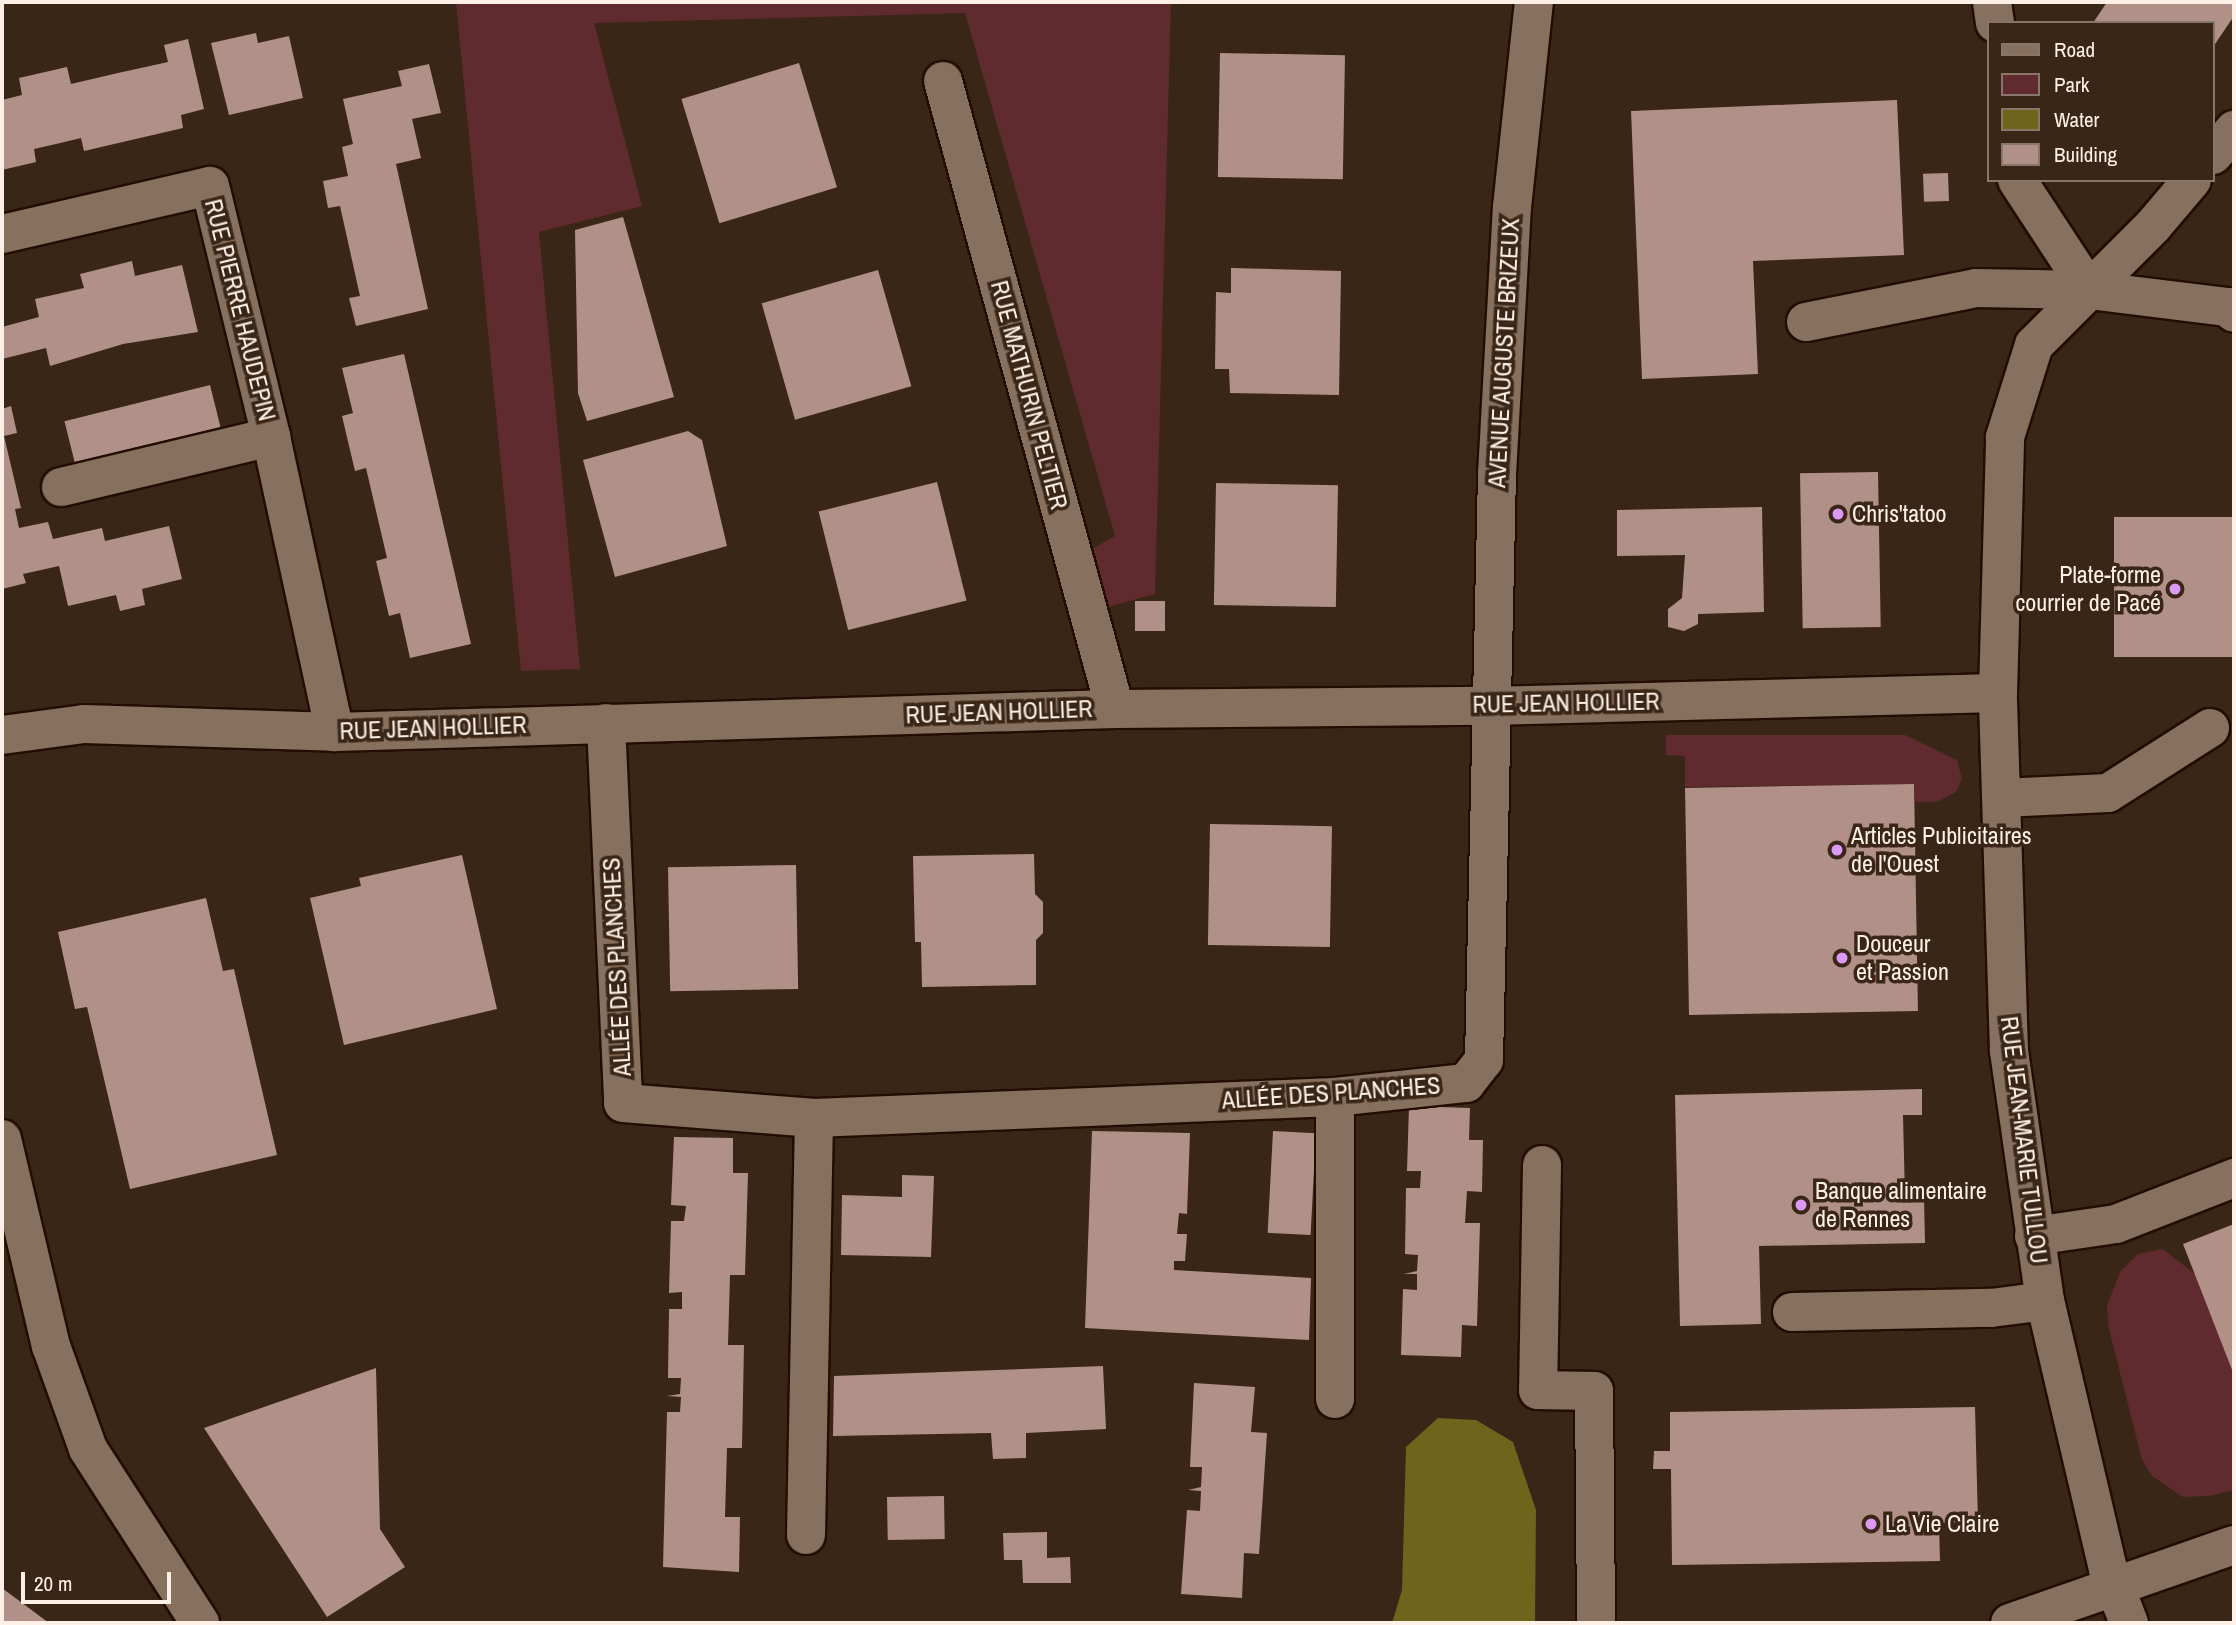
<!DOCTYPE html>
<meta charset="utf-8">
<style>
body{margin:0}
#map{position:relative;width:2236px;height:1625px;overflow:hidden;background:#3a2616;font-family:"Archivo Narrow",sans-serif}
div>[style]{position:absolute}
.green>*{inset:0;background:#5f2b2e}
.water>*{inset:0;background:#6f641b}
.building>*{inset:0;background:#b19187;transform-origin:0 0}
.roads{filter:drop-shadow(2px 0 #210e01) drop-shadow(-2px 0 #210e01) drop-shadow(0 2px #210e01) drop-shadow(0 -2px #210e01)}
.minor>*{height:38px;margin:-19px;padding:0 19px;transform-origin:19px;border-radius:19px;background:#88705e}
.dots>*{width:19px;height:19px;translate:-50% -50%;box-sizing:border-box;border:4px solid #3a2616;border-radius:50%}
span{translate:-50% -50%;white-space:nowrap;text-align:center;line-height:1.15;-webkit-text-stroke:7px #3a2616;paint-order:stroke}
.street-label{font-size:24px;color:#fef0e6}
.poi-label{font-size:24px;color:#fef0e6}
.left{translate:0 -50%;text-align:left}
.right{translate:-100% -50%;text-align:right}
.frame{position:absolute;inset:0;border:4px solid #fef0e6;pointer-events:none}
.legend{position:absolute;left:1987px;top:21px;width:228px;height:161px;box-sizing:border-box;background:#3a2616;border:2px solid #887769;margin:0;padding:9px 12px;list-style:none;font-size:21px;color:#fef0e6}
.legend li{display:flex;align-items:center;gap:14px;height:35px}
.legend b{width:35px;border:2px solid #887769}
.scale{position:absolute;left:21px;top:1572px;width:150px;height:32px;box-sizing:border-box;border:4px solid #fef0e6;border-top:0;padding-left:9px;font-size:21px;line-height:24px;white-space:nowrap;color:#fef0e6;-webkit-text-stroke:5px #3a2616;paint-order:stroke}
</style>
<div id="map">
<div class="green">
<div style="clip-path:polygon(456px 2px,1171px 2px,1155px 594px,1104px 608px,1092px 549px,1115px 536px,965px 13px,594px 23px,642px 206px,539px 232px,580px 669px,521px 671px)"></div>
<div style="clip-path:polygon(1666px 735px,1905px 735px,1957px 760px,1962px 779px,1956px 792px,1937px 802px,1915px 802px,1914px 784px,1685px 787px,1685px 756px,1666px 755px)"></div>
<div style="clip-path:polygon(2163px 1249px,2195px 1274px,2234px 1375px,2234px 1490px,2209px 1496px,2183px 1497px,2152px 1476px,2142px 1460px,2109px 1329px,2107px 1306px,2120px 1272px,2138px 1254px)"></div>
</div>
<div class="water">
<div style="clip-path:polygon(1438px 1418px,1476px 1420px,1513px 1442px,1536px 1510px,1535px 1623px,1392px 1623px,1402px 1590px,1406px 1447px)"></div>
</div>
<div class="building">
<div style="clip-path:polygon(2107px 2px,2234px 2px,2234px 16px,2213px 47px,2213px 23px,2093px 23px)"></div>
<div style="clip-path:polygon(256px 33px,258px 43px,289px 36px,303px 98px,229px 115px,211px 43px)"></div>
<div style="clip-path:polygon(188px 39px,204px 109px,181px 115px,183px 128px,84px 151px,81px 138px,56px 144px,34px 149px,36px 162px,2px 170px,2px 100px,22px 95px,19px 78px,67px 67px,71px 84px,118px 73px,168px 62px,164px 45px)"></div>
<div style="left:1220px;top:53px;width:125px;height:124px;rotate:1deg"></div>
<div style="left:799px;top:63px;width:130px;height:123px;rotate:73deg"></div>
<div style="clip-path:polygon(429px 64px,441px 113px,412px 119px,421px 158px,396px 164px,428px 309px,356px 326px,349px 298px,360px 296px,340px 206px,328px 208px,323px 181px,348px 176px,342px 147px,353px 144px,343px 99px,402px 86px,398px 71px)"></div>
<div style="clip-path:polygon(1897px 100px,1904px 255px,1753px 261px,1758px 374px,1642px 379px,1631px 111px)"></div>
<div style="left:1948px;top:173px;width:28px;height:25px;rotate:88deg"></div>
<div style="clip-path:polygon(623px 217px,674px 397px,587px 421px,578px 393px,575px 230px)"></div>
<div style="clip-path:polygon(132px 261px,135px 276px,182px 265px,198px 332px,123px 344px,50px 366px,46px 348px,2px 359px,2px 327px,39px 317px,35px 299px,84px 288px,80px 274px)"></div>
<div style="clip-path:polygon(1231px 268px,1341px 271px,1339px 395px,1230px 393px,1229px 369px,1215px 369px,1216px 292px,1231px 293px)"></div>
<div style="left:878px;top:270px;width:121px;height:121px;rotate:74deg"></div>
<div style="clip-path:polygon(404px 354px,471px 644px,410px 658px,400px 613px,389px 616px,376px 561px,387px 558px,366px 468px,355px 471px,342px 416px,353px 413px,342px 368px)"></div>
<div style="left:210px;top:385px;width:44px;height:150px;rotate:76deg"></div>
<div style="clip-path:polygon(11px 406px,17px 433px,4px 436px,21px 508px,15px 509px,19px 528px,48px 522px,53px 539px,102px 528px,105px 541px,169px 526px,182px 579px,142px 589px,145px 605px,120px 611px,116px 595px,68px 606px,59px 566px,23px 574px,26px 583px,2px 589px,2px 409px)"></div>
<div style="clip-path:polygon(688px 431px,702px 440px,727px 546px,615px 577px,583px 460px)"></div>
<div style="left:1878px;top:472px;width:155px;height:78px;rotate:89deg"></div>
<div style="left:937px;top:482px;width:122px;height:122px;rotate:76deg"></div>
<div style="left:1216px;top:483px;width:122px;height:122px;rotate:1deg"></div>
<div style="clip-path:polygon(1762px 507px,1764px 612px,1698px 614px,1698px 624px,1684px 631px,1668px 627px,1668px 609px,1682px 598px,1685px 555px,1617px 556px,1617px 510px)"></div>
<div style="left:2234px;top:517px;width:140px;height:120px;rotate:90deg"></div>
<div style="left:1135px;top:601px;width:30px;height:30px"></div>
<div style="left:1914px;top:784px;width:227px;height:229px;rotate:89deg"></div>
<div style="left:1210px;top:824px;width:122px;height:121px;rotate:1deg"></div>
<div style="clip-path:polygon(1034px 854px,1035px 894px,1043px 902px,1043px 933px,1036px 940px,1036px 985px,922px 987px,921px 942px,915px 942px,913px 856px)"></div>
<div style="clip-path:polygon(462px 855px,497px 1009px,344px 1045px,310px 898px,361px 886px,359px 878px)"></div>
<div style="left:796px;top:865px;width:124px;height:128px;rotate:89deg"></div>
<div style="clip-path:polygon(206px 898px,223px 971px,234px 969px,277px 1155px,130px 1189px,87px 1007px,75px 1009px,58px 932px)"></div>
<div style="clip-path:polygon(1922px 1089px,1922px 1115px,1903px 1115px,1905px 1198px,1924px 1198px,1925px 1243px,1759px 1246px,1761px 1324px,1680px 1326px,1675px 1095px)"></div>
<div style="clip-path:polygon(1409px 1106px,1470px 1108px,1469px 1140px,1483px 1140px,1482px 1192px,1467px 1191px,1465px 1223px,1480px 1223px,1477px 1326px,1462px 1325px,1461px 1357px,1401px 1355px,1403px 1289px,1417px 1290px,1417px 1274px,1404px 1274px,1417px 1271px,1418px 1255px,1405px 1254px,1406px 1188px,1420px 1188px,1421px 1171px,1407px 1171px)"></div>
<div style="clip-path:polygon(1092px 1131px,1190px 1133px,1187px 1214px,1179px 1213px,1177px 1234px,1187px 1234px,1185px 1261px,1174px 1261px,1174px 1270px,1311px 1278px,1309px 1340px,1085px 1328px)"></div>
<div style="left:1273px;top:1131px;width:43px;height:102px;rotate:3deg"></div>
<div style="clip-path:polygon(674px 1137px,733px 1138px,733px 1173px,748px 1173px,745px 1275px,730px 1275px,728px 1345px,744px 1345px,742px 1448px,727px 1448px,725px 1517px,740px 1517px,739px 1572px,663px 1567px,667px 1412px,680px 1412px,681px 1397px,667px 1396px,680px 1394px,681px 1378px,668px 1378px,669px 1309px,682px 1309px,682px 1292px,669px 1293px,671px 1221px,684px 1221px,686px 1206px,671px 1205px)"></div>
<div style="clip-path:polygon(902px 1175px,934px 1176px,931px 1257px,841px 1255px,842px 1195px,902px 1197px)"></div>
<div style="clip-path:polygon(2234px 1224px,2234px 1375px,2183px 1244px)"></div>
<div style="clip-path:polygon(1103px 1366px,1106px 1429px,1026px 1433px,1026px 1458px,993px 1459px,991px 1433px,833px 1436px,834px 1376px)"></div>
<div style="clip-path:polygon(376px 1368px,380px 1529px,405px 1567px,327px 1617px,204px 1428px)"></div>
<div style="clip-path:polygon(1194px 1383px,1255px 1387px,1251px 1432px,1267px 1433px,1259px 1554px,1244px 1553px,1242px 1598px,1181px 1594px,1187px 1510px,1200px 1511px,1201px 1491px,1188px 1490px,1201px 1487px,1202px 1467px,1190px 1467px)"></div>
<div style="clip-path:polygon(1975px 1407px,1978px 1523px,1939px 1523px,1940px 1561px,1672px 1565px,1671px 1469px,1653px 1469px,1654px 1451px,1670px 1451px,1670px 1412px)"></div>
<div style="left:944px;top:1496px;width:43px;height:57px;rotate:89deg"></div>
<div style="clip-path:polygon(1047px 1532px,1047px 1558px,1070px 1557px,1071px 1583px,1023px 1583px,1022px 1560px,1004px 1560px,1003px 1533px)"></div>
<div style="clip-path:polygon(2px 1588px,49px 1623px,2px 1623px)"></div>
</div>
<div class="roads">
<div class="minor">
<div style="left:1992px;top:2px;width:21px;rotate:82deg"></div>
<div style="left:943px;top:81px;width:651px;rotate:74.68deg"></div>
<div style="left:2213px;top:155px;width:33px;rotate:-50deg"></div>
<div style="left:2017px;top:180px;width:131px;rotate:56.8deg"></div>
<div style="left:2px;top:234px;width:213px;rotate:-13deg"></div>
<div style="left:210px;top:186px;width:258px;rotate:76.3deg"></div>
<div style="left:271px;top:437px;width:302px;rotate:77.8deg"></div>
<div style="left:1806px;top:322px;width:173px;rotate:-11.3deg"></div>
<div style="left:1976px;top:288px;width:113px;rotate:1deg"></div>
<div style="left:2089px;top:290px;width:140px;rotate:7deg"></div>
<div style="left:2228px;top:307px;width:8px;rotate:45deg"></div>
<div style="left:61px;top:487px;width:216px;rotate:-13.4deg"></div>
<div style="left:606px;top:723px;width:380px;rotate:87.4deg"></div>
<div style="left:623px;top:1103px;width:192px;rotate:4.5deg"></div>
<div style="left:814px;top:1118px;width:521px;rotate:-2.31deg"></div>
<div style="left:1335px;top:1097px;width:132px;rotate:-6.1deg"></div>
<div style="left:1466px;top:1083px;width:29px;rotate:-52deg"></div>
<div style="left:1484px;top:1060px;width:586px;rotate:-88.73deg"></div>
<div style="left:1497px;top:474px;width:267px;rotate:-86.8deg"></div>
<div style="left:1512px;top:207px;width:206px;rotate:-83.9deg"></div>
<div style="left:2px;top:735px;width:83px;rotate:-7.6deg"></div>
<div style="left:84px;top:724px;width:251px;rotate:1.8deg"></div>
<div style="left:335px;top:732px;width:780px;rotate:-1.69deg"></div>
<div style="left:1115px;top:709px;width:374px;rotate:-0.5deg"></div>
<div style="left:1489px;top:706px;width:509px;rotate:-1.46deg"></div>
<div style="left:2002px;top:798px;width:106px;rotate:-2.7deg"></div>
<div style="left:2108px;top:793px;width:121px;rotate:-32.5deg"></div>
<div style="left:1335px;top:1097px;width:302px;rotate:90deg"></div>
<div style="left:2px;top:1139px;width:213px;rotate:76.7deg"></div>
<div style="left:51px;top:1346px;width:109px;rotate:70.2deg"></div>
<div style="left:88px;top:1449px;width:207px;rotate:57.2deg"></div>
<div style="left:1542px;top:1165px;width:225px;rotate:91deg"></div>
<div style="left:1538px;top:1390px;width:56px;rotate:1deg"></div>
<div style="left:1594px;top:1391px;width:232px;rotate:89.5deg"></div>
<div style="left:2034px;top:1236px;width:83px;rotate:-8.3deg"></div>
<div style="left:2116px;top:1224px;width:127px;rotate:-21.3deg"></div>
<div style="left:1792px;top:1312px;width:199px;rotate:-1.2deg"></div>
<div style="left:1991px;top:1308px;width:54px;rotate:-7.4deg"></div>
<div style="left:806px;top:1535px;width:417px;rotate:-88.9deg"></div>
<div style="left:2010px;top:1623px;width:237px;rotate:-19.2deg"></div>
<div style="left:2129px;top:1623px;width:58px;rotate:-111.3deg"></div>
<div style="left:2108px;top:1569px;width:275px;rotate:-103.2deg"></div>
<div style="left:2045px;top:1301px;width:253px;rotate:-98.2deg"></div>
<div style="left:2009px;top:1051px;width:358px;rotate:-91.8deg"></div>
<div style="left:1998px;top:693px;width:256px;rotate:-88.4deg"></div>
<div style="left:2005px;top:437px;width:96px;rotate:-72.5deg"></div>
<div style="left:2034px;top:345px;width:168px;rotate:-45deg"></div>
<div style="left:2153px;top:226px;width:60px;rotate:-49.7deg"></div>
</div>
</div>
<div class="dots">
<div style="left:1838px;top:514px;background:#db99f5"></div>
<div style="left:2175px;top:589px;background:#db99f5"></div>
<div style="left:1837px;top:850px;background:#db99f5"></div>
<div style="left:1842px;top:958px;background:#db99f5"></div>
<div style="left:1801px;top:1205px;background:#db99f5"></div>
<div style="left:1871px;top:1524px;background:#db99f5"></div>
</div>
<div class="street-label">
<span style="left:240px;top:310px;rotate:76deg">RUE PIERRE HAUDEPIN</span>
<span style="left:1504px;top:353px;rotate:-87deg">AVENUE AUGUSTE BRIZEUX</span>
<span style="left:1029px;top:395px;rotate:75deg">RUE MATHURIN PELTIER</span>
<span style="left:1566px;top:703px;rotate:-1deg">RUE JEAN HOLLIER</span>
<span style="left:999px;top:712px;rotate:-2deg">RUE JEAN HOLLIER</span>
<span style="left:433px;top:728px;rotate:-2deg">RUE JEAN HOLLIER</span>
<span style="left:617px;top:967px;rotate:-93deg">ALLÉE DES PLANCHES</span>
<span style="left:1331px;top:1093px;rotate:-4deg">ALLÉE DES PLANCHES</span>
<span style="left:2024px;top:1140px;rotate:83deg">RUE JEAN-MARIE TULLOU</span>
</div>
<div class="poi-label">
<span class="left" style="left:1852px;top:514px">Chris'tatoo</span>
<span class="right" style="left:2161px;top:589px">Plate-forme<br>courrier de Pacé</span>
<span class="left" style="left:1851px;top:850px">Articles Publicitaires<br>de l'Ouest</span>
<span class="left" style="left:1856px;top:958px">Douceur<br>et Passion</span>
<span class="left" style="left:1815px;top:1205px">Banque alimentaire<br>de Rennes</span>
<span class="left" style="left:1885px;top:1524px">La Vie Claire</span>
</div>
<div class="frame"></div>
<ul class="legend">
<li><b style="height:9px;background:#88705e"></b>Road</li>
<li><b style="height:19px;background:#5f2b2e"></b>Park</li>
<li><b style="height:19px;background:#6f641b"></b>Water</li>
<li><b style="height:19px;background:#b19187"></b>Building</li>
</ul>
<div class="scale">20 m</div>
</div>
